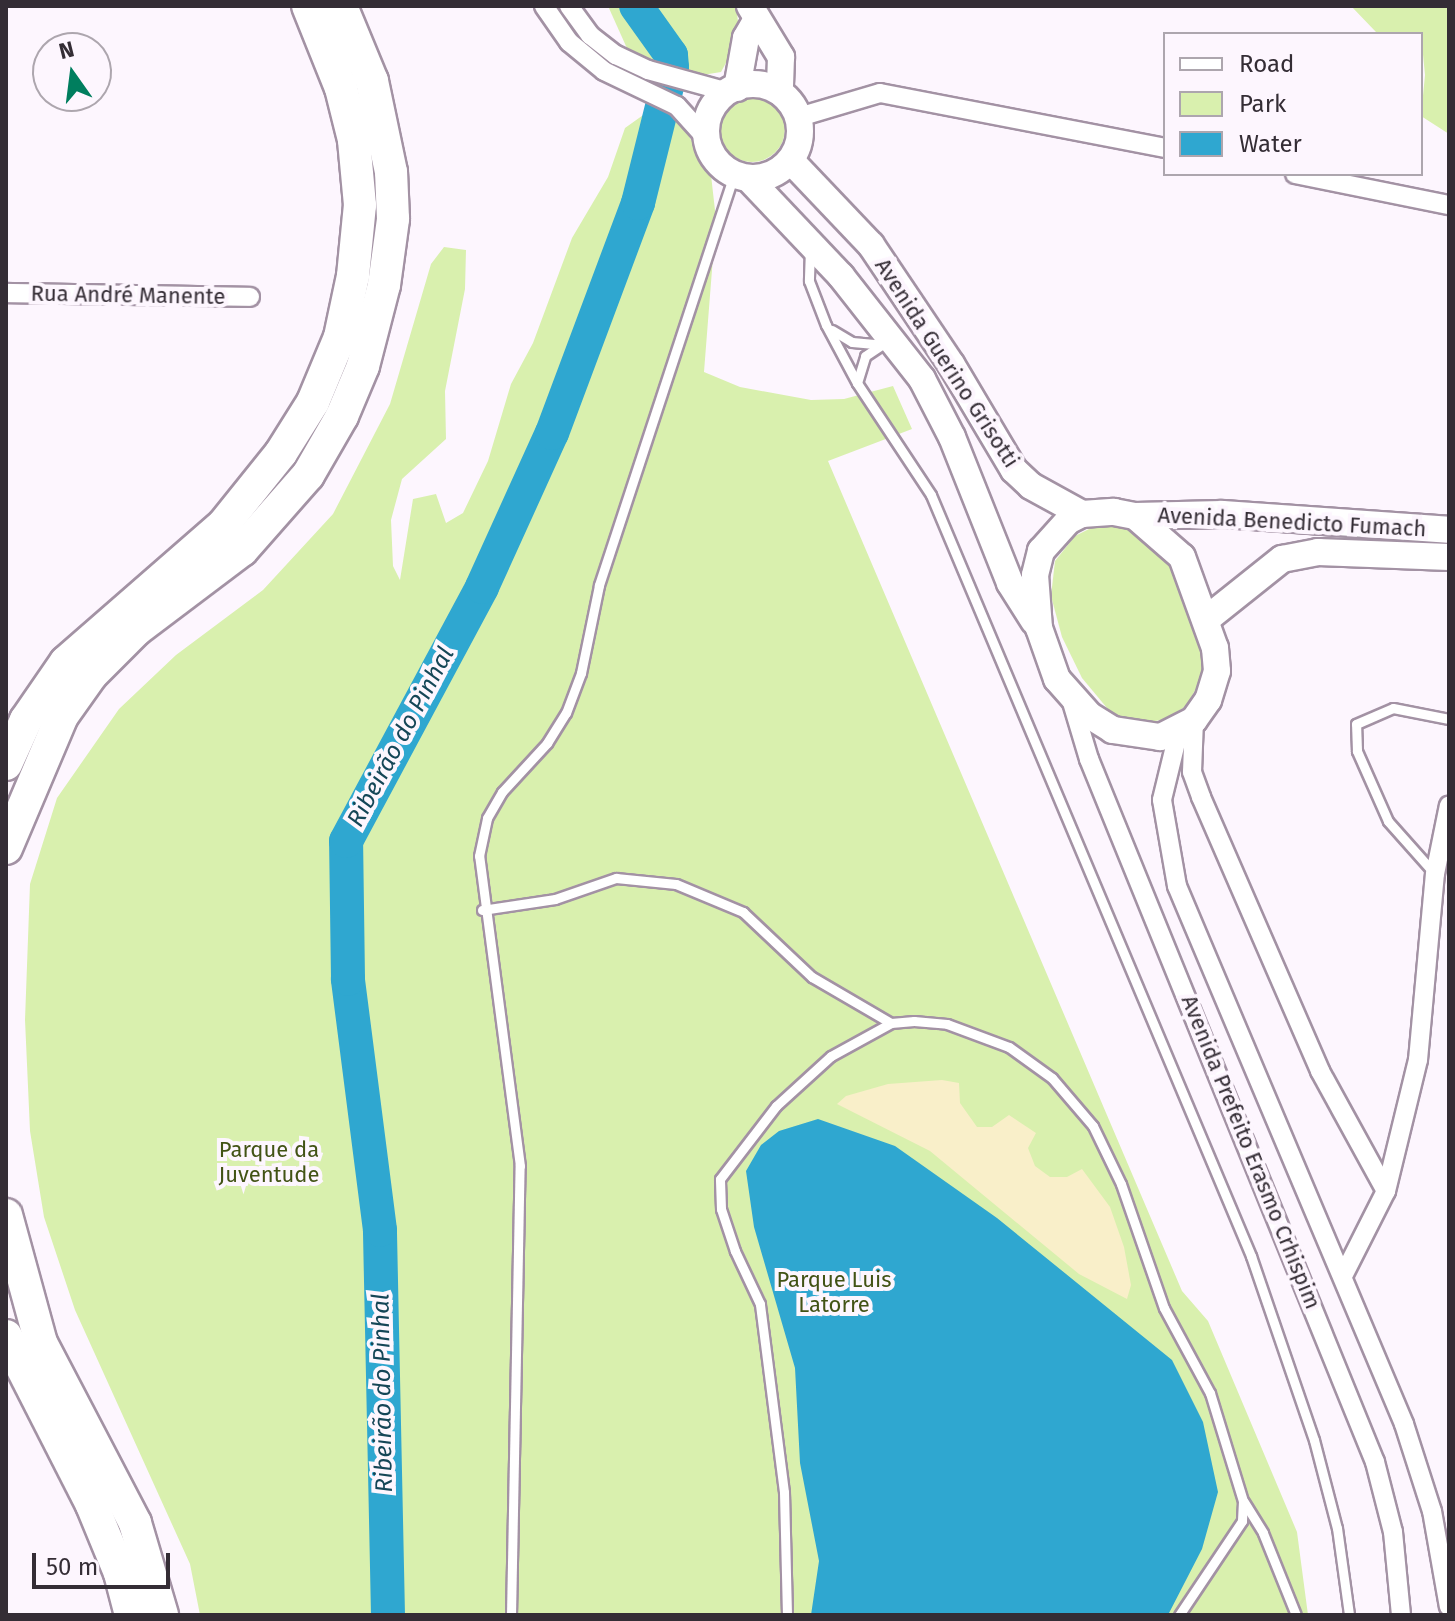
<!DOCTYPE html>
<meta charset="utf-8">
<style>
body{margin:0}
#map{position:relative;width:1455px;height:1621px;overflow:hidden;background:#fdf6fe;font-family:"Fira Sans",sans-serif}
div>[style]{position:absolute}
.green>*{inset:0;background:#d9f0ae}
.round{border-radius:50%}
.sand>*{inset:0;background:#f9efc9}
.water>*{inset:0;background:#2fa7d0}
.river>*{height:34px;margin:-17px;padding:0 17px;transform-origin:17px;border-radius:17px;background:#2fa7d0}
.roads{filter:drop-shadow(2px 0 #a392a4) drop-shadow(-2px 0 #a392a4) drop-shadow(0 2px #a392a4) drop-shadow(0 -2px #a392a4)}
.lane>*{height:9px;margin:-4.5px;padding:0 4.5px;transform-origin:4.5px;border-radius:4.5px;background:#fff}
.street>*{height:18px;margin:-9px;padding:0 9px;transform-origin:9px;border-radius:9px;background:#fff}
.secondary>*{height:26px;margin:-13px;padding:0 13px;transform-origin:13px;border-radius:13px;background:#fff}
.secondary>.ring{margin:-13px;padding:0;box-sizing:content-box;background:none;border:26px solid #fff;border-radius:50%}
.highway>*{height:32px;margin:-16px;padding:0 16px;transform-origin:16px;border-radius:16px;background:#fff}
span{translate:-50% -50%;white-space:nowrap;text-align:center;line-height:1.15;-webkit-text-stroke:8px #fdf6fe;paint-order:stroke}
.street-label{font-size:22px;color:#342d35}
.park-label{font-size:22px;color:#425315}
.water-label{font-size:24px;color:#154657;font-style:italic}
.frame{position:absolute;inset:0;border:8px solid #342d35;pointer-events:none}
.legend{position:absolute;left:1163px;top:32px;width:260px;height:144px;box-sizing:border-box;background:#fdf6fe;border:2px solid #ada6ae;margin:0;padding:10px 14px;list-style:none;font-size:24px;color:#342d35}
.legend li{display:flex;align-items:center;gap:16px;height:40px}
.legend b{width:40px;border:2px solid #ada6ae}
.north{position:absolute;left:32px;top:32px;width:80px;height:80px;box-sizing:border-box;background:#fdf6fe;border:2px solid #ada6ae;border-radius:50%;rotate:346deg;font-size:22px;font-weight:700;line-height:32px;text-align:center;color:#342d35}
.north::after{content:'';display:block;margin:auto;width:28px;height:36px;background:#007e5e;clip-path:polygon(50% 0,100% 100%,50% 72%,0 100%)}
.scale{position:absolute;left:32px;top:1553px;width:138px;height:36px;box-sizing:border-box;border:4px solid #342d35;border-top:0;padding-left:10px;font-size:24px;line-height:28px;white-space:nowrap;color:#342d35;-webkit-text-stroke:6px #fdf6fe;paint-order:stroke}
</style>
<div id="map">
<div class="green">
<div style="clip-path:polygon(608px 6px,736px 6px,740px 37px,721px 72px,690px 77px,630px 55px)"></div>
<div style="clip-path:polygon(1351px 6px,1449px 6px,1449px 134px,1421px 116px,1425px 75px,1421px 34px,1376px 32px)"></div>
<div class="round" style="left:719px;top:96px;width:66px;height:66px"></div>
<div style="clip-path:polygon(646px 113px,678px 117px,711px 175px,716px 219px,704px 372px,740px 387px,811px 400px,844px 399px,893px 386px,912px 429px,828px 461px,1182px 1291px,1208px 1321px,1297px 1532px,1308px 1615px,200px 1615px,190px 1564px,75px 1310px,44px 1217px,30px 1131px,25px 1020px,30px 884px,57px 798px,119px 709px,176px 655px,263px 590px,333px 514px,390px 404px,431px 264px,444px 247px,466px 250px,465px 289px,445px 391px,446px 439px,402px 479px,391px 520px,393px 566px,400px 580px,413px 499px,436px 494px,446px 523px,463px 513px,488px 461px,511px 384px,533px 343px,572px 238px,608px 177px,625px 128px)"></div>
<div style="clip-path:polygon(1095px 526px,1128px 527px,1171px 563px,1204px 654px,1204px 675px,1186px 706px,1166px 719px,1144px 723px,1112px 714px,1082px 678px,1062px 637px,1051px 596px,1055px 561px,1075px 536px)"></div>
</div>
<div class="sand">
<div style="clip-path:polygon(942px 1080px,959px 1083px,960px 1103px,977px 1127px,992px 1127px,1009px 1115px,1036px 1133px,1028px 1148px,1035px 1166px,1050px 1177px,1067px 1177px,1082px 1169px,1110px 1207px,1124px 1247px,1131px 1285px,1127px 1299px,1079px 1274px,930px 1151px,837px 1104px,846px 1096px,888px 1084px)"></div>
</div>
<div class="water">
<div style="clip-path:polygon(818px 1119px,895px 1146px,997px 1218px,1172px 1360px,1203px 1422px,1218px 1492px,1202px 1549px,1168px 1615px,811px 1615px,819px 1561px,800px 1463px,795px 1368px,754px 1227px,746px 1171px,761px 1145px,779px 1131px)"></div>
</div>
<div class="river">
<div style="left:388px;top:1615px;width:385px;rotate:-91.2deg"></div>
<div style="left:380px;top:1230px;width:253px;rotate:-97.3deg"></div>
<div style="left:348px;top:979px;width:138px;rotate:-90.8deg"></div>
<div style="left:346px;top:841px;width:288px;rotate:-61.8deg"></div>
<div style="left:482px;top:587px;width:169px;rotate:-65.6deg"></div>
<div style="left:552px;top:433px;width:246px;rotate:-69.5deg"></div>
<div style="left:638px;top:203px;width:140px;rotate:-76deg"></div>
<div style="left:672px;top:67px;width:12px;rotate:-95deg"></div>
<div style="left:671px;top:55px;width:60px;rotate:-125.5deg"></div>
</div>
<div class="roads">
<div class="lane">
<div style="left:810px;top:249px;width:32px;rotate:92deg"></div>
<div style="left:809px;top:281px;width:47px;rotate:68.9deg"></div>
<div style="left:826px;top:325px;width:66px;rotate:61.9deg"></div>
<div style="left:857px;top:383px;width:134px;rotate:56.5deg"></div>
<div style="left:931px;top:495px;width:826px;rotate:67.19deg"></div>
<div style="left:1251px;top:1256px;width:194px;rotate:71.1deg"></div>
<div style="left:1314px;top:1440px;width:91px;rotate:75.4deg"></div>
<div style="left:1337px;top:1528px;width:88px;rotate:82.1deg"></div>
<div style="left:832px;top:330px;width:23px;rotate:31deg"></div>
<div style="left:852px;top:342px;width:25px;rotate:5deg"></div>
<div style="left:857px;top:383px;width:28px;rotate:-73deg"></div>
<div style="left:865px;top:356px;width:27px;rotate:-34deg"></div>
<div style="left:1435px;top:874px;width:71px;rotate:-131.6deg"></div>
<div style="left:1388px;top:821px;width:77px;rotate:-113.9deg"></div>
<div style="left:1357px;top:751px;width:27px;rotate:-92deg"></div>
<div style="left:1356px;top:724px;width:40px;rotate:-23.4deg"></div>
<div style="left:1393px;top:708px;width:57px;rotate:11.1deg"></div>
<div style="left:482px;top:910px;width:74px;rotate:-8.6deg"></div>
<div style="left:555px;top:899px;width:65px;rotate:-19deg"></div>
<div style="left:616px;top:878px;width:60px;rotate:5.7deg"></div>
<div style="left:676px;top:884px;width:73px;rotate:22.7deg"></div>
<div style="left:743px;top:912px;width:95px;rotate:43.3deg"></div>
<div style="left:812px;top:977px;width:91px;rotate:30.2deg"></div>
<div style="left:1244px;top:1502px;width:36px;rotate:58deg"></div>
<div style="left:1263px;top:1533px;width:88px;rotate:68.1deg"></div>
<div style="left:511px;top:1615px;width:449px;rotate:-88.9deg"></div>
<div style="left:520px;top:1166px;width:313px;rotate:-97.5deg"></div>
<div style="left:479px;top:856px;width:39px;rotate:-78deg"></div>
<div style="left:487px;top:818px;width:30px;rotate:-60deg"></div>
<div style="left:502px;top:792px;width:67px;rotate:-47.4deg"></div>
<div style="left:547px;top:743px;width:36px;rotate:-58deg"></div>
<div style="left:566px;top:713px;width:43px;rotate:-69.4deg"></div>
<div style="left:581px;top:673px;width:90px;rotate:-78.4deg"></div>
<div style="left:599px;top:585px;width:432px;rotate:-71.8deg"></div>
<div style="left:787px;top:1615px;width:123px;rotate:-91.4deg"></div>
<div style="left:784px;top:1492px;width:190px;rotate:-97.3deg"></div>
<div style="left:760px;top:1304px;width:59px;rotate:-115.3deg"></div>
<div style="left:735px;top:1251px;width:44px;rotate:-108.4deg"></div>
<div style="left:721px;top:1209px;width:30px;rotate:-92deg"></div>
<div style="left:720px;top:1179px;width:92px;rotate:-52.5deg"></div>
<div style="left:776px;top:1106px;width:74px;rotate:-42.3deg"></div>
<div style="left:831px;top:1056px;width:68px;rotate:-28.8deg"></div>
<div style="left:891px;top:1023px;width:23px;rotate:-5deg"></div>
<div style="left:914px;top:1021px;width:33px;rotate:5deg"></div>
<div style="left:947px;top:1024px;width:66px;rotate:20.4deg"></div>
<div style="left:1009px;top:1047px;width:53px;rotate:35.8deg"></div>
<div style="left:1052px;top:1078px;width:63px;rotate:49.5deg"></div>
<div style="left:1093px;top:1126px;width:64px;rotate:64.2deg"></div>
<div style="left:1121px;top:1184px;width:131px;rotate:70.9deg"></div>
<div style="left:1164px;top:1308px;width:97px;rotate:61.6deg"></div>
<div style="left:1210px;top:1393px;width:113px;rotate:73deg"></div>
<div style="left:1243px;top:1501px;width:20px;rotate:93deg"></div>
<div style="left:1242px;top:1521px;width:113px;rotate:123.8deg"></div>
</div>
<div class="street">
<div style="left:544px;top:6px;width:44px;rotate:55.2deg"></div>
<div style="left:569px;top:42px;width:45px;rotate:39.6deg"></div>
<div style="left:604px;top:71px;width:81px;rotate:25.6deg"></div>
<div style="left:677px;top:106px;width:43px;rotate:47.8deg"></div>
<div style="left:569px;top:6px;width:36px;rotate:54deg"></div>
<div style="left:590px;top:35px;width:33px;rotate:38deg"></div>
<div style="left:616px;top:55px;width:35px;rotate:25deg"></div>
<div style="left:648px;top:70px;width:83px;rotate:15.4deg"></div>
<div style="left:799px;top:117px;width:84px;rotate:-16.5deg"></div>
<div style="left:880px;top:93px;width:290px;rotate:10.9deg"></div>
<div style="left:1295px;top:174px;width:157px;rotate:11.4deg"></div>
<div style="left:6px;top:293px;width:244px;rotate:0.9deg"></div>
<div style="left:1071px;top:699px;width:63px;rotate:73.3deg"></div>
<div style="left:1089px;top:759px;width:759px;rotate:67.86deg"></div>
<div style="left:1375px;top:1462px;width:72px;rotate:75.6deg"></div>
<div style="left:1393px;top:1532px;width:83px;rotate:84.5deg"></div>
<div style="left:1194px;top:720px;width:52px;rotate:92.2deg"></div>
<div style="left:1192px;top:772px;width:27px;rotate:70deg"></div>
<div style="left:1201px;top:797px;width:299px;rotate:66.5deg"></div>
<div style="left:1320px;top:1071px;width:137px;rotate:61.2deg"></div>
<div style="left:1179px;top:730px;width:72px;rotate:103.7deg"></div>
<div style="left:1162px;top:800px;width:87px;rotate:80.1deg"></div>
<div style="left:1177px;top:886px;width:584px;rotate:67.12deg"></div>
<div style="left:1404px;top:1424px;width:91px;rotate:72.2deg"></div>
<div style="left:1432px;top:1511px;width:97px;rotate:80deg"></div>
<div style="left:1343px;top:1276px;width:95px;rotate:-63.2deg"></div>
<div style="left:1386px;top:1191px;width:135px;rotate:-76.3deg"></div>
<div style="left:1418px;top:1060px;width:187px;rotate:-84.8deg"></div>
<div style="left:1435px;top:874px;width:70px;rotate:-78.5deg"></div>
</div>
<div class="secondary">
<div style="left:750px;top:6px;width:60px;rotate:58.7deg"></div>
<div style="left:781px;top:57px;width:35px;rotate:92deg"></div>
<div class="ring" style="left:706px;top:84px;width:68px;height:68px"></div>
<div style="left:737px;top:88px;width:51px;rotate:-79.8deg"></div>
<div style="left:746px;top:38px;width:22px;rotate:-60deg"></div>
<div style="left:791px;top:161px;width:116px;rotate:46.4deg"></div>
<div style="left:871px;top:245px;width:143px;rotate:56.1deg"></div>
<div style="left:951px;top:364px;width:123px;rotate:59.3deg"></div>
<div style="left:1014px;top:470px;width:23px;rotate:43deg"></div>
<div style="left:1031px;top:486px;width:58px;rotate:28.8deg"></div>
<div style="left:749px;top:179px;width:134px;rotate:46.5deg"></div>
<div style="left:841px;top:276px;width:131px;rotate:51.8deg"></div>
<div style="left:922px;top:379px;width:65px;rotate:62.7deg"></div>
<div style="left:952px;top:437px;width:157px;rotate:68.3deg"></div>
<div style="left:1010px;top:583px;width:45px;rotate:57.7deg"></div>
<div style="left:1114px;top:512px;width:21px;rotate:11deg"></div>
<div style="left:1135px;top:516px;width:62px;rotate:41.1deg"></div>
<div style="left:1182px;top:557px;width:97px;rotate:70.1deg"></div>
<div style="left:1215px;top:648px;width:23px;rotate:85deg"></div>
<div style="left:1217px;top:671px;width:30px;rotate:107deg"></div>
<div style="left:1208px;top:700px;width:24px;rotate:125deg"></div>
<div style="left:1194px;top:720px;width:38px;rotate:153deg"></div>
<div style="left:1160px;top:737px;width:48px;rotate:-171.5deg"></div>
<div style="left:1113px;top:730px;width:28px;rotate:-148deg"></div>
<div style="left:1089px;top:715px;width:48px;rotate:-131.6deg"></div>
<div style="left:1057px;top:679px;width:54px;rotate:-109.4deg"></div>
<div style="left:1039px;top:628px;width:53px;rotate:-94.3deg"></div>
<div style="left:1035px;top:575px;width:25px;rotate:-76deg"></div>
<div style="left:1041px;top:551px;width:40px;rotate:-48deg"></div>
<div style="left:1068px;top:521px;width:16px;rotate:-27deg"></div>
<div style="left:1082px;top:514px;width:32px;rotate:-4deg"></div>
<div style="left:1135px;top:516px;width:87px;rotate:-1.3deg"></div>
<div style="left:1222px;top:514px;width:228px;rotate:4deg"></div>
<div style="left:1208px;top:618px;width:95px;rotate:-38.6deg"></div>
<div style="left:1282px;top:559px;width:37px;rotate:-11deg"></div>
<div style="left:1318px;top:552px;width:131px;rotate:2.2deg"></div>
</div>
<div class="highway">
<div style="left:6px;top:764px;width:48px;rotate:-65.6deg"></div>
<div style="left:26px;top:720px;width:70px;rotate:-55.4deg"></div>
<div style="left:66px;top:662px;width:210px;rotate:-41.1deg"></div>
<div style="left:224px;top:524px;width:91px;rotate:-51.2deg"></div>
<div style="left:281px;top:453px;width:60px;rotate:-57.9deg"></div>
<div style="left:313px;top:402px;width:70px;rotate:-67.4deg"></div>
<div style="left:340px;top:337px;width:62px;rotate:-78deg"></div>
<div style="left:353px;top:276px;width:71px;rotate:-84.4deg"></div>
<div style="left:360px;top:205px;width:65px;rotate:-95.3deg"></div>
<div style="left:354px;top:140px;width:54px;rotate:-104deg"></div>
<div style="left:341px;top:88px;width:88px;rotate:-111.9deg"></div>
<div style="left:6px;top:848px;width:143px;rotate:-67deg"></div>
<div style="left:62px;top:716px;width:50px;rotate:-54.7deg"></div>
<div style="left:91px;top:675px;width:65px;rotate:-45deg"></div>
<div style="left:137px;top:629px;width:131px;rotate:-37deg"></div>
<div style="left:242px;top:550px;width:100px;rotate:-48.7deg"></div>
<div style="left:308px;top:475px;width:68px;rotate:-60deg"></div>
<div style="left:342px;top:416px;width:54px;rotate:-67.2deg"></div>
<div style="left:363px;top:366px;width:84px;rotate:-75.5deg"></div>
<div style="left:384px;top:285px;width:67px;rotate:-82.2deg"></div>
<div style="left:393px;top:219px;width:47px;rotate:-92.4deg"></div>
<div style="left:391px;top:172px;width:93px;rotate:-101.8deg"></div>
<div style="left:372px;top:81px;width:81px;rotate:-112.5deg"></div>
<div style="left:6px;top:1215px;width:133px;rotate:74.7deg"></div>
<div style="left:41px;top:1343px;width:203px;rotate:62.4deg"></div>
<div style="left:135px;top:1523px;width:96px;rotate:73.6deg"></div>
<div style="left:6px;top:1336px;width:190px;rotate:63deg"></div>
<div style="left:92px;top:1505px;width:74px;rotate:67.6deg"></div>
<div style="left:120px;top:1573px;width:43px;rotate:75.3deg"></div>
</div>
</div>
<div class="street-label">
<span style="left:128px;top:295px;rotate:1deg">Rua André Manente</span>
<span style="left:947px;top:363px;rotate:57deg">Avenida Guerino Grisotti</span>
<span style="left:1292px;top:522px;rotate:3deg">Avenida Benedicto Fumach</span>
<span style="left:1251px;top:1152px;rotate:68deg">Avenida Prefeito Erasmo Crhispim</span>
</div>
<div class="park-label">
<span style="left:269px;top:1162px">Parque da<br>Juventude</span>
<span style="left:834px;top:1292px">Parque Luis<br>Latorre</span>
</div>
<div class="water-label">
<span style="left:401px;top:737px;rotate:-62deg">Ribeirão do Pinhal</span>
<span style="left:383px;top:1393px;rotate:-91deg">Ribeirão do Pinhal</span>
</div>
<div class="frame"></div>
<ul class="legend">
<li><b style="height:10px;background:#fff"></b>Road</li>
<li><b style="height:22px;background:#d9f0ae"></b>Park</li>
<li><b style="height:22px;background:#2fa7d0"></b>Water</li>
</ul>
<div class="north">N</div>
<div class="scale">50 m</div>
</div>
